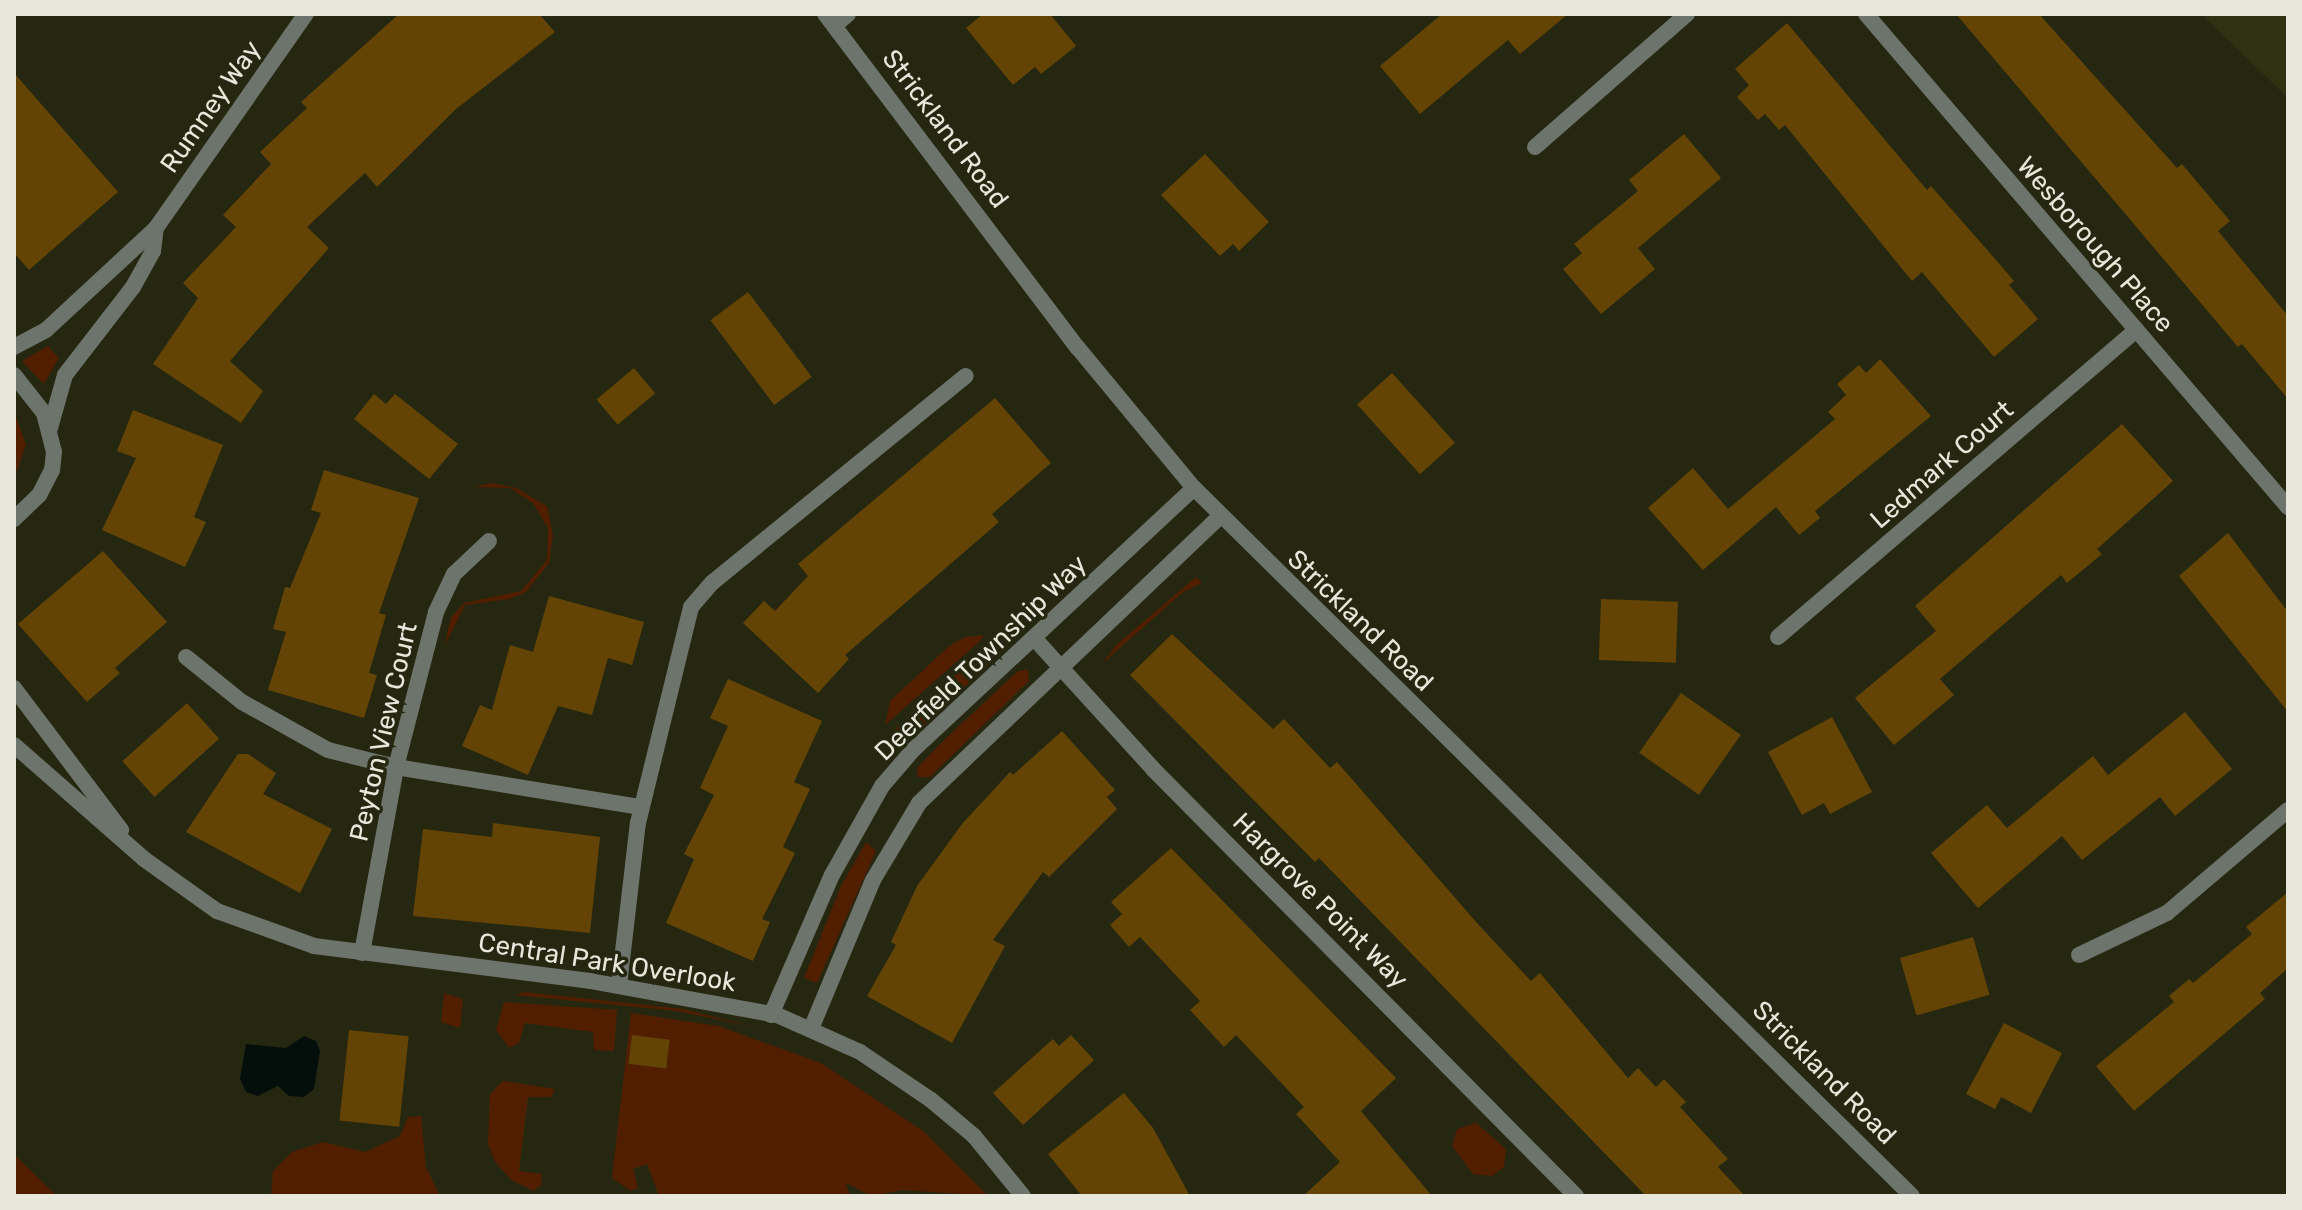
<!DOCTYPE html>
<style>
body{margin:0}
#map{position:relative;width:2302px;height:1210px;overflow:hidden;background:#262711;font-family:Rubik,sans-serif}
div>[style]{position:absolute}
.built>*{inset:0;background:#303113}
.green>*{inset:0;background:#511f00}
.water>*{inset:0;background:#040f0b}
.building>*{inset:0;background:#634404;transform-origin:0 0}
.minor>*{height:16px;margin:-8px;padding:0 8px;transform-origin:8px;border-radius:8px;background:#6c746b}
span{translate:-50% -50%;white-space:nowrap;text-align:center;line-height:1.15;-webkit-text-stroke:7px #262711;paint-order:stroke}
.street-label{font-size:26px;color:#e7e8db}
.frame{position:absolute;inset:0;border:16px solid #e7e8db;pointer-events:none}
</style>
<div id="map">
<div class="built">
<div style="clip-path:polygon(2201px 14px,2288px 14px,2288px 98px)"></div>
</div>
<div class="green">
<div style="clip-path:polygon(48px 346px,59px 358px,44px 384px,22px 361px)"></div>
<div style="clip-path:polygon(14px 410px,26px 445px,14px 479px)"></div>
<div style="clip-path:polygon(491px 483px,516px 488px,547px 506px,553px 535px,549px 563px,526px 592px,509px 599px,465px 605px,444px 647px,451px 618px,464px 603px,521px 591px,547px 560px,548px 528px,533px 503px,510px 488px,474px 487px)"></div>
<div style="clip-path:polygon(1196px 577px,1202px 583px,1183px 592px,1102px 664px,1116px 645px)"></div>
<div style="clip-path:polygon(984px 635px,979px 642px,885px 725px,890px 701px,949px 646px,965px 637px)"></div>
<div style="clip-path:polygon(993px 641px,991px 662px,916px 732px,903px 738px,891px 733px)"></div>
<div style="clip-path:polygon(1028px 670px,1029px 681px,930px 777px,918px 777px,917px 768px,945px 739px,1018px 671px)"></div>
<div style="clip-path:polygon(866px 842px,876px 851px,817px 983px,804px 978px,841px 886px)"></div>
<div style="clip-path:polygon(524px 992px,683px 1009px,755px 1027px,677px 1011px,515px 995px)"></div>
<div style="clip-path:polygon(444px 993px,463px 999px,460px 1028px,441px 1022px)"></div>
<div style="clip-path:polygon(504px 1002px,617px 1010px,614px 1051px,594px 1050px,593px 1032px,525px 1023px,519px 1043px,509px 1048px,496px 1030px)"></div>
<div style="clip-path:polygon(631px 1013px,718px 1026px,821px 1063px,923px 1131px,988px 1196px,903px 1190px,871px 1196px,846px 1183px,850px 1196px,659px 1196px,647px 1164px,633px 1169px,638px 1188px,631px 1191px,612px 1178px)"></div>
<div style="clip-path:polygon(503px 1081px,555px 1089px,551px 1097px,528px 1097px,519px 1171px,542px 1174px,541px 1185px,534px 1191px,511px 1180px,494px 1160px,488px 1143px,490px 1094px)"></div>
<div style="clip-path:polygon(421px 1116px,426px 1167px,440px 1196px,271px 1196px,273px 1171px,292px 1152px,323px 1142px,365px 1152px,400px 1136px,408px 1117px)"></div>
<div style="clip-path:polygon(1476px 1123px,1506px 1149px,1504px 1167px,1492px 1176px,1473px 1174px,1452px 1146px,1457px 1129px)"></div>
<div style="clip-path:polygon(14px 1154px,55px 1194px,58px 1196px,14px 1196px)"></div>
</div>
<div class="water">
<div style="clip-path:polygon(304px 1036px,316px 1041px,320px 1051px,314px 1089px,304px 1097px,289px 1096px,278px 1086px,258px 1096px,246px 1092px,240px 1079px,246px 1044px,286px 1048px)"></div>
</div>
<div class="building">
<div style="clip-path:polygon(399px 14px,539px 14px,555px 32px,456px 109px,377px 187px,365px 173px,307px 227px,329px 248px,230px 361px,263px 391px,241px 423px,153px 364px,198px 298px,183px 283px,236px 227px,223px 215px,271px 164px,260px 152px,307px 108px,301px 102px)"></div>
<div style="clip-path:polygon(983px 14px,1050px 14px,1076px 46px,1041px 74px,1035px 67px,1013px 85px,966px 28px)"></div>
<div style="clip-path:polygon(1442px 14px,1568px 14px,1520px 54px,1508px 40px,1420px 114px,1380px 66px)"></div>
<div style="clip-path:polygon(1956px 14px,2039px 14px,2177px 168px,2182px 164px,2230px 221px,2218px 231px,2288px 316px,2288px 399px,2242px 344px,2238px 347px)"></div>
<div style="clip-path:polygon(1787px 23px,1927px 190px,1931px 186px,1997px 261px,2014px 281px,2009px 285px,2038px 319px,1994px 357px,1922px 272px,1912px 281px,1785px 125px,1779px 130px,1765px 114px,1758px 120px,1737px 97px,1749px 85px,1735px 69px)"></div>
<div style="clip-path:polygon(14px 73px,118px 192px,29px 270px,14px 253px)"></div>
<div style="clip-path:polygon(1684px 134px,1721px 178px,1638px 248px,1655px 269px,1601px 314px,1563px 269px,1582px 253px,1574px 244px,1638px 191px,1629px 180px)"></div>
<div style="clip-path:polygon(1205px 154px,1269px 222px,1239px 251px,1233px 244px,1220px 256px,1161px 195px)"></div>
<div style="left:748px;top:292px;width:106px;height:47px;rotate:53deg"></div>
<div style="clip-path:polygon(1880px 359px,1931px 416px,1815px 511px,1820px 518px,1799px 535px,1776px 507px,1703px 570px,1648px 508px,1693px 468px,1728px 509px,1835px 419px,1828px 412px,1846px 395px,1837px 384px,1859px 365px,1866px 373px)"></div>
<div style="left:634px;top:368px;width:33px;height:49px;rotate:50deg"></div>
<div style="left:1392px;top:373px;width:94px;height:47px;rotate:48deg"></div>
<div style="clip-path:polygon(374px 394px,386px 404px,395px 394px,458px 444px,429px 479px,354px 419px)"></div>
<div style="clip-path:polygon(995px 398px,1051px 463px,992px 514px,999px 522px,845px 655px,849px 659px,818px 693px,743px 623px,764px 601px,775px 611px,808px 576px,798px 564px)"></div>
<div style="clip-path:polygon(133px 410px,223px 445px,194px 517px,206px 522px,185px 567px,102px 530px,136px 458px,117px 451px)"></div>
<div style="clip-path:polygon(2122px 424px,2173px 481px,2097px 549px,2102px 554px,2067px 583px,2061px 575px,1940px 679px,1954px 695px,1894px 745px,1855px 698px,1936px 631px,1915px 606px)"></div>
<div style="clip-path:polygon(324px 470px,419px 498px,379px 613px,386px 615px,369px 673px,377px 675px,364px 718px,268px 690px,286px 632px,273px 629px,285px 587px,290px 588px,321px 513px,311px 510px)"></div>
<div style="clip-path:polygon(2228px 533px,2288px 612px,2288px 712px,2179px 576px)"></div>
<div style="clip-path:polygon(103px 551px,167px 622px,115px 668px,120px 673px,87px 702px,18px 624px)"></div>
<div style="clip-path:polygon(549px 596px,644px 622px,632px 665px,608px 658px,592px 715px,558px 706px,528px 775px,462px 746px,480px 705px,492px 710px,510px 645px,533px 652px)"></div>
<div style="left:1601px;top:599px;width:77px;height:61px;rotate:2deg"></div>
<div style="clip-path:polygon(1172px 634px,1273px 729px,1284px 719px,1330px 768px,1337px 762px,1477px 923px,1531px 981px,1540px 973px,1628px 1078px,1638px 1068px,1656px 1087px,1664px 1079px,1686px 1102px,1680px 1107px,1728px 1159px,1718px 1167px,1745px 1196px,1646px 1196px,1319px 858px,1315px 862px,1130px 675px)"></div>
<div style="clip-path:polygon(728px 679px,822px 721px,794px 782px,810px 789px,783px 847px,795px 853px,762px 919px,770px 922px,753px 961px,666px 923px,694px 859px,684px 854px,714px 795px,700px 788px,728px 726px,710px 718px)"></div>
<div style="left:1681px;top:693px;width:73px;height:73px;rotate:35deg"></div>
<div style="left:187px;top:703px;width:48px;height:87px;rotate:48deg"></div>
<div style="clip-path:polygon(2185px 712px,2232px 769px,2175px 816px,2160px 797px,2082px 860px,2062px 836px,1978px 908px,1931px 853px,1987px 805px,2007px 828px,2093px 756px,2108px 775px)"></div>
<div style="clip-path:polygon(1832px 717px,1872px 792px,1830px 814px,1824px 803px,1802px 815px,1768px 752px)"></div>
<div style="clip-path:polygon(1062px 731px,1115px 790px,1107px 797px,1117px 809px,1049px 877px,1043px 872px,993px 940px,1005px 946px,952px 1043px,867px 996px,896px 945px,891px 942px,917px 886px,962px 824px,1010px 772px,1013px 775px)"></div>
<div style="clip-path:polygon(238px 754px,248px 754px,276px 773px,263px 794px,332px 829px,300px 893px,186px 832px)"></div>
<div style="clip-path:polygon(493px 823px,600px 837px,590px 933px,413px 916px,423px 829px,492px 837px)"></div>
<div style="clip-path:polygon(1171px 848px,1396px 1078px,1361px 1111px,1432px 1196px,1303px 1196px,1340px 1162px,1296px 1114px,1304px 1107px,1236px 1035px,1224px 1047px,1190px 1010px,1200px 1001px,1140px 937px,1129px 947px,1110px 925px,1122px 914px,1111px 902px)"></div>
<div style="clip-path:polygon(2288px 892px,2288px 968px,2260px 993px,2265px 999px,2134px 1111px,2096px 1066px,2174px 1002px,2169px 996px,2189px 979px,2193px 983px,2252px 934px,2246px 927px)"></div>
<div style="left:1973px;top:937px;width:60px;height:76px;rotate:74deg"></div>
<div style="clip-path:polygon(2004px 1023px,2062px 1053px,2031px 1113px,2001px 1097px,1995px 1109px,1966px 1094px)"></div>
<div style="left:349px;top:1030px;width:60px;height:91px;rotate:6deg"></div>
<div style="left:632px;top:1035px;width:38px;height:29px;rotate:7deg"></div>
<div style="clip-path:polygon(1071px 1035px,1094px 1060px,1023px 1125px,993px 1093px,1053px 1039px,1059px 1046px)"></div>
<div style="clip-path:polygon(1124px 1093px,1153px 1128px,1190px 1196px,1082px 1196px,1048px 1154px)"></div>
</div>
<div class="minor">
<div style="left:825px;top:14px;width:419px;rotate:52.9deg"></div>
<div style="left:1078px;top:348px;width:182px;rotate:50.4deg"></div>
<div style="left:1194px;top:488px;width:1008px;rotate:44.6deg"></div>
<div style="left:1866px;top:14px;width:649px;rotate:49.44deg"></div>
<div style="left:835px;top:25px;width:17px;rotate:-40deg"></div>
<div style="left:1535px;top:147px;width:202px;rotate:-41.2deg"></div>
<div style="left:14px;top:347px;width:36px;rotate:-28deg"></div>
<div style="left:46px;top:330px;width:150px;rotate:-42.8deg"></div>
<div style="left:156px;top:228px;width:261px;rotate:-55deg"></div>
<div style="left:14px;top:375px;width:48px;rotate:51.7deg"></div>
<div style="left:44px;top:413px;width:40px;rotate:75.6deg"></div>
<div style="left:54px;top:452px;width:18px;rotate:96deg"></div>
<div style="left:52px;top:470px;width:28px;rotate:117deg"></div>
<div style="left:39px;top:495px;width:35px;rotate:136deg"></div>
<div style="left:50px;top:428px;width:55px;rotate:-74.2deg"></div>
<div style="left:65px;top:375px;width:111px;rotate:-52.3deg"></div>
<div style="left:133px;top:287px;width:41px;rotate:-60.9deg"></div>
<div style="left:153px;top:251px;width:23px;rotate:-83deg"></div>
<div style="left:1778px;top:637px;width:472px;rotate:-40.6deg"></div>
<div style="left:1034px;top:638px;width:177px;rotate:47.7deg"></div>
<div style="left:1153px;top:769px;width:601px;rotate:45.27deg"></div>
<div style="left:186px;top:657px;width:72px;rotate:38.8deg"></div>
<div style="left:242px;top:702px;width:98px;rotate:29.2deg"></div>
<div style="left:328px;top:750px;width:70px;rotate:14deg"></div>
<div style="left:396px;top:767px;width:248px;rotate:9.3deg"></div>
<div style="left:14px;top:688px;width:178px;rotate:53deg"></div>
<div style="left:14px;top:745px;width:173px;rotate:41.2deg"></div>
<div style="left:144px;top:859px;width:90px;rotate:35.5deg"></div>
<div style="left:217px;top:911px;width:103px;rotate:19.8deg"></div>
<div style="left:314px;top:946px;width:278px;rotate:7.2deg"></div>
<div style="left:590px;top:981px;width:190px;rotate:10.3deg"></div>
<div style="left:777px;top:1015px;width:91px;rotate:24deg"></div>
<div style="left:860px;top:1052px;width:86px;rotate:34.1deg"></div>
<div style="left:931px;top:1100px;width:56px;rotate:39.9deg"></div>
<div style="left:974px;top:1136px;width:77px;rotate:50.8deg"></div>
<div style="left:362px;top:953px;width:189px;rotate:-79.6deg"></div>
<div style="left:396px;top:767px;width:160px;rotate:-75.5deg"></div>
<div style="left:436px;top:612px;width:42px;rotate:-64.7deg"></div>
<div style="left:454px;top:574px;width:48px;rotate:-43.3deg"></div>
<div style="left:2079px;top:955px;width:98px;rotate:-25.5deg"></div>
<div style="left:2167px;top:913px;width:159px;rotate:-40.4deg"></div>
<div style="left:619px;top:986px;width:164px;rotate:-83.4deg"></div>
<div style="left:638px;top:823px;width:222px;rotate:-76.2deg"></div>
<div style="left:691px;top:607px;width:33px;rotate:-49deg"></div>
<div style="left:713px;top:582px;width:326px;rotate:-39.2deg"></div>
<div style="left:771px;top:1015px;width:153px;rotate:-66.5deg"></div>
<div style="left:832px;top:875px;width:102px;rotate:-60.7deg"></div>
<div style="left:882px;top:786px;width:48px;rotate:-49.3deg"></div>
<div style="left:913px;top:750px;width:384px;rotate:-43deg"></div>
<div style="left:811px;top:1029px;width:161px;rotate:-67.4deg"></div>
<div style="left:873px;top:880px;width:90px;rotate:-59.1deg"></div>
<div style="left:919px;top:803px;width:416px;rotate:-43.6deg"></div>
</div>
<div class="street-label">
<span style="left:211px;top:107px;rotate:-55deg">Rumney Way</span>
<span style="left:945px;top:129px;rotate:53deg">Strickland Road</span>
<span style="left:2095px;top:245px;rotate:49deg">Wesborough Place</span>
<span style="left:1942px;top:465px;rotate:-41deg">Ledmark Court</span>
<span style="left:1360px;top:621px;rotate:44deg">Strickland Road</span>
<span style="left:981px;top:658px;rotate:-44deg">Deerfield Township Way</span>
<span style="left:384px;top:732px;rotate:-77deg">Peyton View Court</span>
<span style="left:1320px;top:901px;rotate:45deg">Hargrove Point Way</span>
<span style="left:607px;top:963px;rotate:9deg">Central Park Overlook</span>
<span style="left:1824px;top:1073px;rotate:45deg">Strickland Road</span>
</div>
<div class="frame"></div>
</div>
